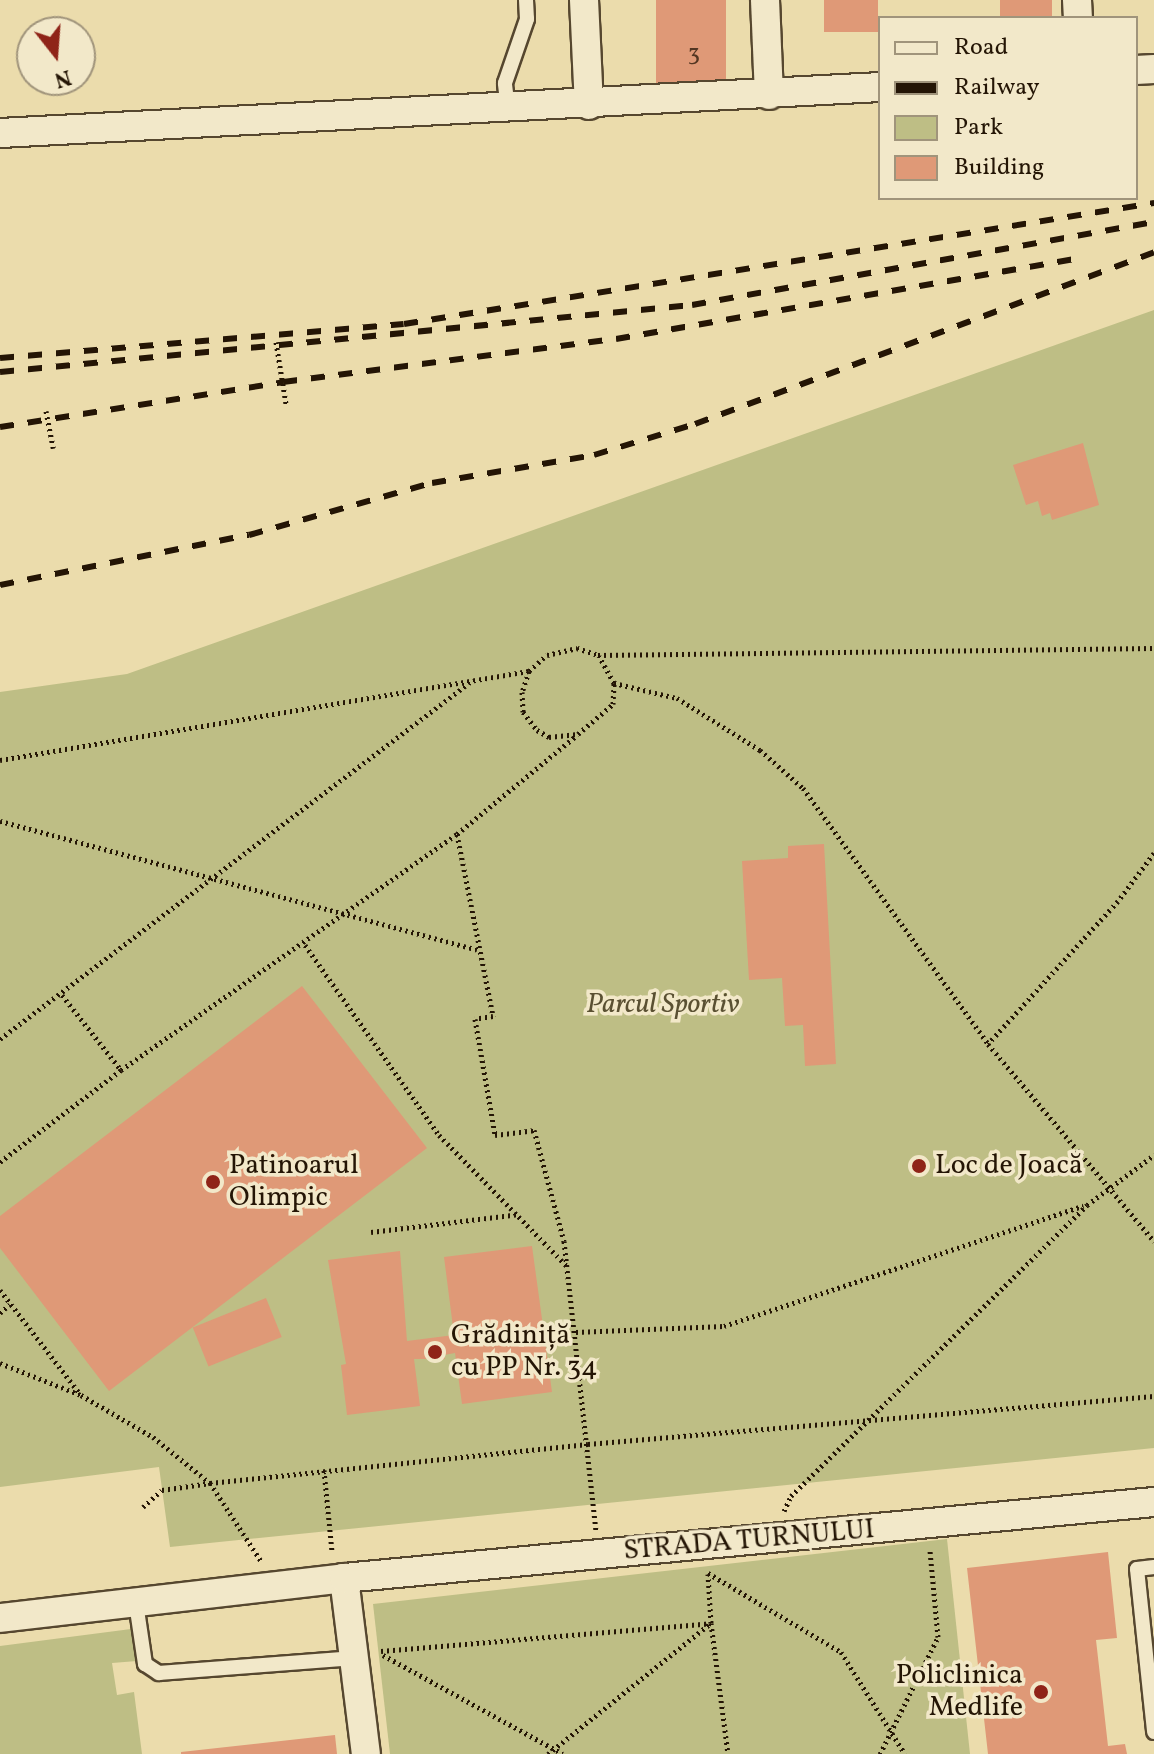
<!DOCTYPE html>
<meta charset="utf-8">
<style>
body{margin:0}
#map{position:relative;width:1154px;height:1754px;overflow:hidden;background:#ebdcac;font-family:Vollkorn,serif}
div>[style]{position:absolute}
.green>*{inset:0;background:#bebe85}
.building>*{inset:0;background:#df9977;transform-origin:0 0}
.path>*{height:5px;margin-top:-2.5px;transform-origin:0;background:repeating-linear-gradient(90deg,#241505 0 2px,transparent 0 6px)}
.roads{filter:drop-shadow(2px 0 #56472f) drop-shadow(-2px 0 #56472f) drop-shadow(0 2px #56472f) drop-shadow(0 -2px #56472f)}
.service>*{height:14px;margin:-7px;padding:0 7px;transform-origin:7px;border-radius:7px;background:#f2e8c9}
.minor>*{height:28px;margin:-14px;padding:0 14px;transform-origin:14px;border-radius:14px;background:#f2e8c9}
.rail>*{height:6px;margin-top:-3px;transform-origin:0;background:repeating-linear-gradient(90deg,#241505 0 14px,transparent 0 28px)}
.dots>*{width:22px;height:22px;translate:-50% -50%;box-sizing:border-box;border:4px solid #f2e8c9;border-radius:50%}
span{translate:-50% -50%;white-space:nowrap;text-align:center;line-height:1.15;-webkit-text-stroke:7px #f2e8c9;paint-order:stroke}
.number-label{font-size:24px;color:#533622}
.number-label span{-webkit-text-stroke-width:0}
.park-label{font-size:28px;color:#5a5032;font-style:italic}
.poi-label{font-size:28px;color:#241505}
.left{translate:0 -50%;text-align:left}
.right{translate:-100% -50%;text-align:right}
.street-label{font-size:28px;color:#241505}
.legend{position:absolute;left:878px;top:16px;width:260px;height:184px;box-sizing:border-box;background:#f2e8c9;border:2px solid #a0947b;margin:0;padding:10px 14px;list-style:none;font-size:24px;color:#241505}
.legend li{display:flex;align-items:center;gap:16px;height:40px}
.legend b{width:40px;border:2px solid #a0947b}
.north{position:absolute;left:16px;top:16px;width:80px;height:80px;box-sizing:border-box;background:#f2e8c9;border:2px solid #a0947b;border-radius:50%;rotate:163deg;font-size:22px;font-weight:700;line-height:32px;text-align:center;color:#241505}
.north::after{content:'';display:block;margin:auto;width:28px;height:36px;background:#8f2418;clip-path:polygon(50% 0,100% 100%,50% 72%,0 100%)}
</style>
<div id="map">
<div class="green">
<div style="clip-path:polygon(1154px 310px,1154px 1448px,170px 1547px,159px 1467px,0 1487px,0 692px,127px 674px)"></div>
<div style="clip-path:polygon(947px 1539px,970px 1754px,390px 1754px,373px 1604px)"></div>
<div style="clip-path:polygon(131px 1629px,137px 1661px,112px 1663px,117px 1695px,134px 1692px,142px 1754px,0 1754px,0 1646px)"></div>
</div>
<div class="building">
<div style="left:656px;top:0;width:70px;height:83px"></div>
<div style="left:824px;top:0;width:54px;height:32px"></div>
<div style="left:1000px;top:0;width:52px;height:18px"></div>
<div style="clip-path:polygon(1083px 443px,1099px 505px,1052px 520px,1050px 513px,1042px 516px,1038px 501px,1026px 505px,1013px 465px)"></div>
<div style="clip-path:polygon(824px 844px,836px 1064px,805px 1066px,803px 1025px,785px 1026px,782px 978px,749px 980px,742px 861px,788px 858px,788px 846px)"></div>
<div style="clip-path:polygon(302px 986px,427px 1148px,109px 1391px,0 1248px,0 1216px)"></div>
<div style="clip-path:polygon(532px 1246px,552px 1392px,462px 1404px,455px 1353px,444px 1355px,445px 1359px,414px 1359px,420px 1406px,347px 1415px,341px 1365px,346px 1364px,328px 1260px,400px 1251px,407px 1341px,454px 1335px,444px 1257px)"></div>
<div style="left:266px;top:1298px;width:42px;height:79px;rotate:68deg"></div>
<div style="clip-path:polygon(1108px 1552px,1117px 1638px,1096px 1640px,1108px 1746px,1125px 1744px,1127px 1754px,988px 1754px,967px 1568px)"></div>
<div style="clip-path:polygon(335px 1735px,337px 1754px,181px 1754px,181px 1752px)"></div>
</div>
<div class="path">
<div style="left:276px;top:342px;width:63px;rotate:80.8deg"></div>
<div style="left:46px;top:411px;width:38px;rotate:79deg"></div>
<div style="left:529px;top:671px;width:22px;rotate:108deg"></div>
<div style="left:522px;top:692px;width:20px;rotate:87deg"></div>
<div style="left:523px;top:712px;width:23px;rotate:52deg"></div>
<div style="left:537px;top:730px;width:14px;rotate:30deg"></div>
<div style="left:549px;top:737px;width:29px;rotate:-6deg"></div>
<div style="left:578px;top:734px;width:46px;rotate:-40.6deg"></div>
<div style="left:613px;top:704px;width:21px;rotate:-87deg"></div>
<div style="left:614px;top:683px;width:31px;rotate:-119deg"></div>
<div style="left:614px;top:683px;width:65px;rotate:13.4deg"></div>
<div style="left:677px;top:698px;width:98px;rotate:32.1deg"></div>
<div style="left:760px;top:750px;width:57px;rotate:41.5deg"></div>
<div style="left:803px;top:788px;width:316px;rotate:54.1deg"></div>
<div style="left:0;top:760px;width:536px;rotate:-9.55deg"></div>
<div style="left:529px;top:671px;width:24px;rotate:-42deg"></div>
<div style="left:547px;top:655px;width:31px;rotate:-13deg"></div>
<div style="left:577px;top:648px;width:22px;rotate:18deg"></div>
<div style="left:598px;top:655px;width:556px;rotate:-0.72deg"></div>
<div style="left:0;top:821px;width:494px;rotate:15.1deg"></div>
<div style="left:457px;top:834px;width:156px;rotate:-39.5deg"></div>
<div style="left:1154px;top:853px;width:60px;rotate:126.9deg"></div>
<div style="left:1118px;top:901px;width:193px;rotate:132.3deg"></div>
<div style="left:988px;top:1044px;width:258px;rotate:49.9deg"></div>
<div style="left:305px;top:945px;width:232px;rotate:54.8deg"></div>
<div style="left:439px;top:1135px;width:182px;rotate:45.7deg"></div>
<div style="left:62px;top:995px;width:95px;rotate:51.8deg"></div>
<div style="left:0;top:1039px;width:594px;rotate:-37.2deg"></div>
<div style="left:0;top:1162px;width:152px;rotate:-37.2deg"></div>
<div style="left:121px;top:1070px;width:411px;rotate:-35.1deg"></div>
<div style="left:457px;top:834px;width:186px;rotate:78.8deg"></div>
<div style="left:493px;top:1016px;width:18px;rotate:171deg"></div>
<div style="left:475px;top:1019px;width:118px;rotate:80.2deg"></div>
<div style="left:495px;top:1135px;width:39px;rotate:-7deg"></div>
<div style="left:534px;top:1130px;width:115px;rotate:74.9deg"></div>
<div style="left:564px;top:1241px;width:291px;rotate:83.7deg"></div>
<div style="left:371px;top:1232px;width:149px;rotate:-6.9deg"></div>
<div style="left:0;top:1290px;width:131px;rotate:52.4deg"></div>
<div style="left:0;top:1313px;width:13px;rotate:-42deg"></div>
<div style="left:576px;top:1332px;width:148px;rotate:-2.3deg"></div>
<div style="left:724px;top:1326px;width:379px;rotate:-18.5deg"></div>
<div style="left:0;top:1363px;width:87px;rotate:21.6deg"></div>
<div style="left:81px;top:1395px;width:83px;rotate:30.3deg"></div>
<div style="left:153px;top:1437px;width:73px;rotate:38.9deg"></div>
<div style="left:210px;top:1483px;width:380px;rotate:-5.9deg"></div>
<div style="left:588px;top:1444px;width:568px;rotate:-4.85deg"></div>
<div style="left:324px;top:1470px;width:82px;rotate:84.4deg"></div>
<div style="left:143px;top:1507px;width:25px;rotate:-42deg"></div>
<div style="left:162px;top:1490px;width:49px;rotate:-8.3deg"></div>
<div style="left:210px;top:1483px;width:93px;rotate:56.8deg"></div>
<div style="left:784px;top:1511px;width:17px;rotate:-65deg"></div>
<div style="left:791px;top:1496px;width:415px;rotate:-44.5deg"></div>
<div style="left:1087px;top:1205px;width:84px;rotate:-36.7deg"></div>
<div style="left:708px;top:1573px;width:155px;rotate:30.7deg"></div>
<div style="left:841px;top:1652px;width:120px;rotate:57.9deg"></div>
<div style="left:381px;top:1651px;width:331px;rotate:-4.8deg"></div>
<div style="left:711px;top:1623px;width:132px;rotate:82.6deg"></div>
<div style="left:383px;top:1655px;width:205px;rotate:28.8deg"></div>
<div style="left:548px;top:1754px;width:209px;rotate:-38.8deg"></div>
<div style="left:711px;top:1623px;width:49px;rotate:-93.5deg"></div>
<div style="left:880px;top:1754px;width:131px;rotate:-63.6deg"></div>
<div style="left:938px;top:1637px;width:86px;rotate:-95.3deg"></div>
</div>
<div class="roads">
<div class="service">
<div style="left:508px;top:109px;width:26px;rotate:-97deg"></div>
<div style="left:505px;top:83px;width:68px;rotate:-71deg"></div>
<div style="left:527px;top:19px;width:19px;rotate:-93deg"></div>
<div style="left:1154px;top:1567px;width:17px;rotate:173deg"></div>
<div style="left:1137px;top:1569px;width:164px;rotate:84deg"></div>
<div style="left:136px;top:1603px;width:62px;rotate:81.6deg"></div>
<div style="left:145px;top:1664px;width:17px;rotate:33deg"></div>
<div style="left:159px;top:1673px;width:196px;rotate:-4.4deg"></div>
</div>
<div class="minor">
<div style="left:584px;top:0;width:105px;rotate:87.3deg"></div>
<div style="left:765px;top:0;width:95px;rotate:87.6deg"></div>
<div style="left:1077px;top:0;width:18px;rotate:87deg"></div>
<div style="left:1136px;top:70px;width:18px;rotate:-3deg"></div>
<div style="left:0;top:133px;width:881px;rotate:-2.99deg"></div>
<div style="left:344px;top:1578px;width:177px;rotate:82.9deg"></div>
<div style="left:0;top:1618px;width:346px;rotate:-6.6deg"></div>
<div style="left:344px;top:1578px;width:814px;rotate:-5.36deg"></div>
</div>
</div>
<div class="rail">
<div style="left:0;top:358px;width:405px;rotate:-4.8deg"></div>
<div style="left:404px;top:324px;width:760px;rotate:-9.16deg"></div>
<div style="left:0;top:372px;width:695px;rotate:-5.53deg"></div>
<div style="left:692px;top:305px;width:469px;rotate:-10.2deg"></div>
<div style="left:0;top:427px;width:287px;rotate:-9deg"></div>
<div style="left:283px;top:382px;width:336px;rotate:-7.4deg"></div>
<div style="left:616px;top:339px;width:464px;rotate:-9.9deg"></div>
<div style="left:0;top:585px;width:254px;rotate:-11.4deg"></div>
<div style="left:249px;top:535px;width:190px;rotate:-15.9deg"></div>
<div style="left:432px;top:483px;width:164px;rotate:-9.8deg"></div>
<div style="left:594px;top:455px;width:106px;rotate:-17.1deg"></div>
<div style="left:695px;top:424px;width:490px;rotate:-20.5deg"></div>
</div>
<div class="dots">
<div style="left:919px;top:1166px;background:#8f2418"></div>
<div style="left:213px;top:1182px;background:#8f2418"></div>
<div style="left:435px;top:1352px;background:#8f2418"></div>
<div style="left:1041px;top:1692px;background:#8f2418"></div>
</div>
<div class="number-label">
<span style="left:694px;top:55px">3</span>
</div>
<div class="park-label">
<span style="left:663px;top:1005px">Parcul Sportiv</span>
</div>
<div class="poi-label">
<span class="left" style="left:229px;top:1182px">Patinoarul<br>Olimpic</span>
<span class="left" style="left:935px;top:1166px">Loc de Joacă</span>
<span class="left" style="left:451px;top:1352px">Grădiniță<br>cu PP Nr. 34</span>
<span class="right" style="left:1023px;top:1692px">Policlinica<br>Medlife</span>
</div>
<div class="street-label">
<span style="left:749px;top:1541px;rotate:-5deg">STRADA TURNULUI</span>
</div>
<ul class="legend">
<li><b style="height:10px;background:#f2e8c9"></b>Road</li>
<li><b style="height:10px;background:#241505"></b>Railway</li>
<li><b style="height:22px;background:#bebe85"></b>Park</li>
<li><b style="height:22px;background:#df9977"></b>Building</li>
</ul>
<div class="north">N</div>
</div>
